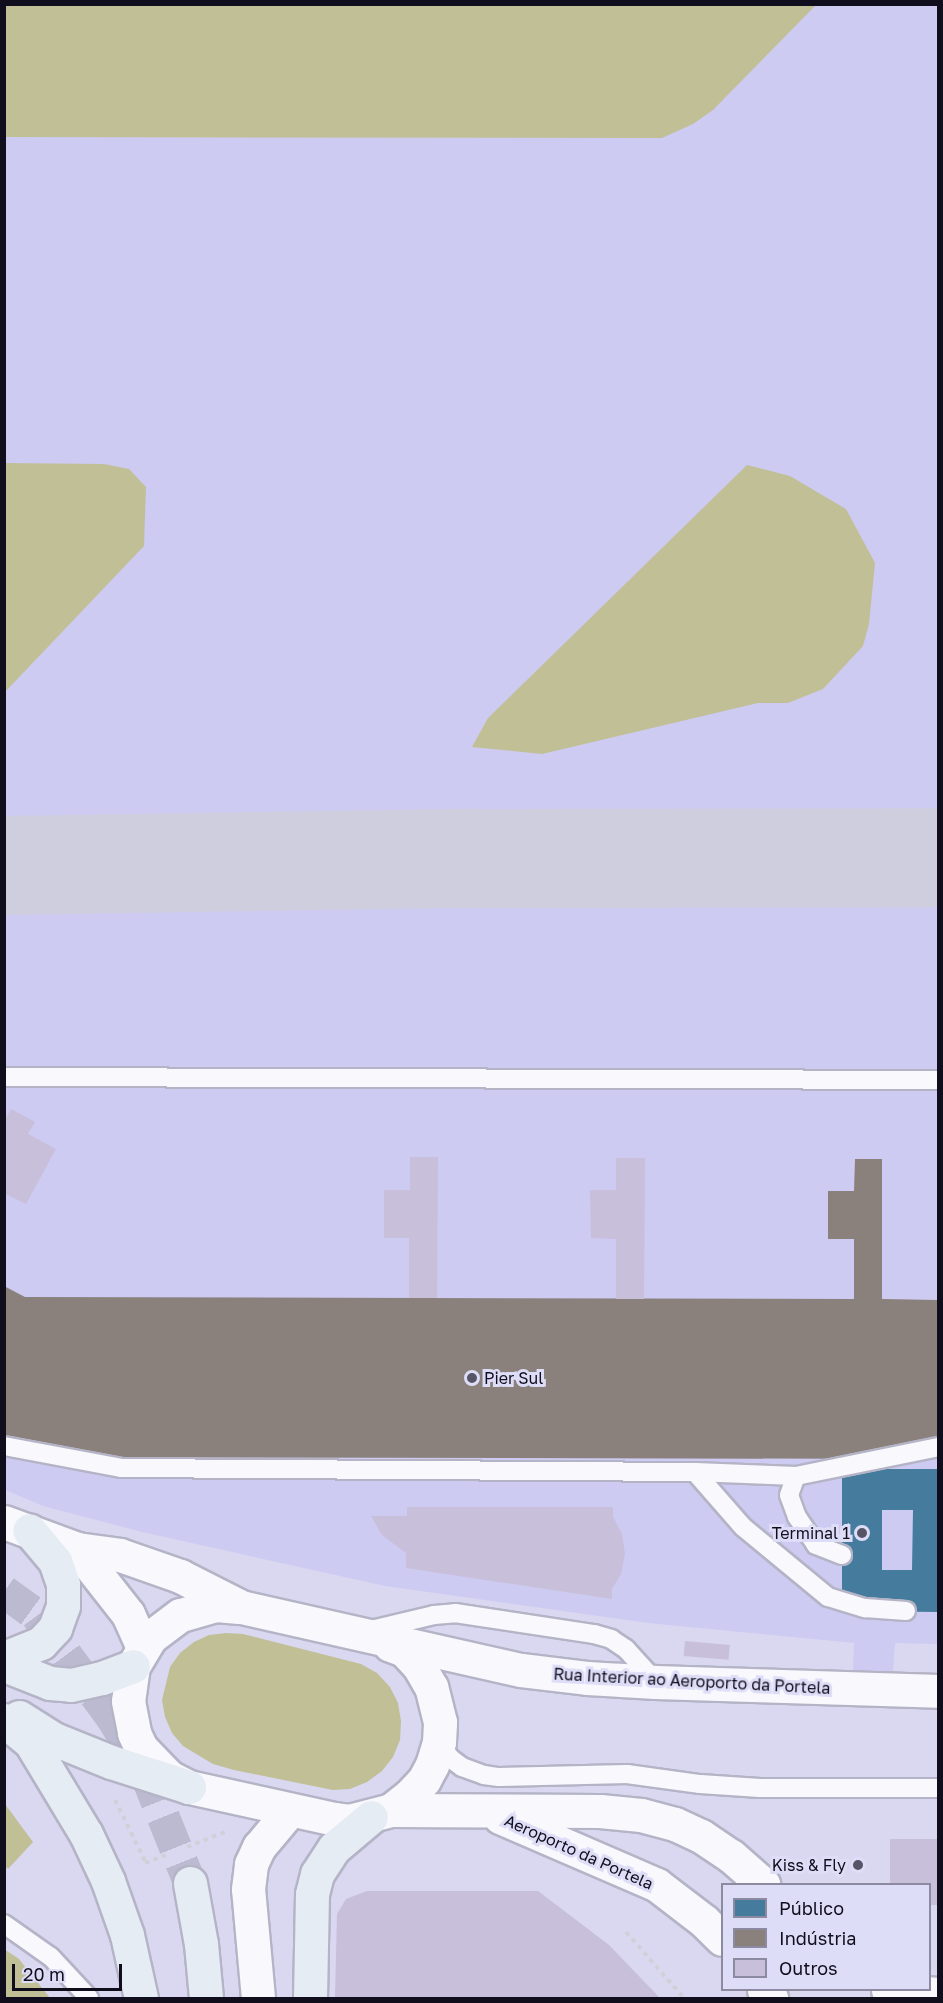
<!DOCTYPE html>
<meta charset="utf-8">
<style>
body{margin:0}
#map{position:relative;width:943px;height:2003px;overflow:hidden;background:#d9d8f0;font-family:"Golos Text",sans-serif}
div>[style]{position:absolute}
.built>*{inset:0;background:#cdcbf2}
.green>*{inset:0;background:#c1bf96}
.public>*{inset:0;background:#457b9d}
.industry>*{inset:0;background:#8a817c}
.taxiway>*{height:99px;margin:-49.5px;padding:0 49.5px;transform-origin:49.5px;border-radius:49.5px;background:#cfcede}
.building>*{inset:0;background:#c8bfda;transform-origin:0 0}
.primary-tunnel>*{height:33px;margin-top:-16.5px;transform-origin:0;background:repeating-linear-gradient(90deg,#bbbad0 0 33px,transparent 0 49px)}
.path>*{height:4px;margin-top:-2px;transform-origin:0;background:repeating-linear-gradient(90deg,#d1d0d8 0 4.5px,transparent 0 9px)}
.roads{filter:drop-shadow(2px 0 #b5b4c7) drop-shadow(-2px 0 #b5b4c7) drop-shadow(0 2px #b5b4c7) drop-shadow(0 -2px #b5b4c7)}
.lane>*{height:18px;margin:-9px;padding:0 9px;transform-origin:9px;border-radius:9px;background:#f9f9fd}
.secondary>*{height:33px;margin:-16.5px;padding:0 16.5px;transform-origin:16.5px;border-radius:16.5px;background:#f9f9fd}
.primary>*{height:33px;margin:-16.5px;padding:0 16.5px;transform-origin:16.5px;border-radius:16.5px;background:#e5ecf3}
.dots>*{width:16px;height:16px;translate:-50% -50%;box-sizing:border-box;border:3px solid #deddf8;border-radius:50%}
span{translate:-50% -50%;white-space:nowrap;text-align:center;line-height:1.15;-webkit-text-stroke:6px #deddf8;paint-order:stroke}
.poi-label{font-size:16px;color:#100e1d}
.left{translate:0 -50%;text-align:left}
.right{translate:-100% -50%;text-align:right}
.street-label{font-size:16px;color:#100e1d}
.frame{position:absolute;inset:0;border:6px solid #100e1d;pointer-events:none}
.legend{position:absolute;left:721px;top:1883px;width:210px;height:108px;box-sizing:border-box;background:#deddf8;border:2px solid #8c8aa0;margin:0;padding:8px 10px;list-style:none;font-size:18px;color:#100e1d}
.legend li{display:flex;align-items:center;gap:12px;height:30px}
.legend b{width:30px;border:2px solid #8c8aa0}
.scale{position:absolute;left:12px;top:1964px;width:110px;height:27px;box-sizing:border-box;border:3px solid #100e1d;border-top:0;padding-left:8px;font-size:18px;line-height:21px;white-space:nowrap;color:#100e1d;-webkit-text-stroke:4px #deddf8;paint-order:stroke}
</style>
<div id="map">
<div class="built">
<div style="clip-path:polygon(4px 5px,938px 5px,938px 1644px,895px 1643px,893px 1672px,853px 1670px,854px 1643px,648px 1623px,385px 1586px,142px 1532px,43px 1506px,5px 1490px)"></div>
</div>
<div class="green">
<div style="clip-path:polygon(5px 4px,816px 4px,816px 5px,713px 110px,693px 124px,662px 138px,5px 137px)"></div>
<div style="clip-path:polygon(5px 463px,104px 464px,129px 469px,146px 487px,144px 546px,5px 692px)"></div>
<div style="clip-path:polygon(747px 465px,790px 476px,846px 509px,875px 563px,869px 624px,863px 646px,823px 689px,788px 703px,758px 703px,542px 754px,472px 747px,488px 718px)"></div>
<div style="clip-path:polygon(226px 1633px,243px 1634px,361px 1664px,377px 1673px,390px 1687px,398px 1703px,401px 1721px,400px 1740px,393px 1757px,382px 1771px,367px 1782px,350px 1789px,333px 1790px,234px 1770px,213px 1764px,183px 1746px,172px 1733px,165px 1717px,162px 1700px,170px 1667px,180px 1653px,194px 1642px,209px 1635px)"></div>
<div style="clip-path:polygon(5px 1804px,33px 1842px,8px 1869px,5px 1866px)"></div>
<div style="clip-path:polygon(4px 1949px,19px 1959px,50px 1998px,5px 1998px)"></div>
</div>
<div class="public">
<div style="clip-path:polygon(evenodd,842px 1469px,938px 1469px,938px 1612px,842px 1611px,842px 1469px,882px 1510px,913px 1510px,912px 1570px,882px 1570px,882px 1510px)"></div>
</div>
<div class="industry">
<div style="clip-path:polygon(855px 1159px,882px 1159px,882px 1299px,938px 1300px,938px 1459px,4px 1457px,4px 1286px,25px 1297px,854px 1299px,854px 1239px,828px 1239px,828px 1191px,854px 1191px)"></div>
</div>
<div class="taxiway">
<div style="left:4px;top:865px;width:462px;rotate:-0.9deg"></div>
<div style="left:466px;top:858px;width:472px;rotate:-0.1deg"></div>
</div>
<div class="building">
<div style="clip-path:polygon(11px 1109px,35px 1122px,28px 1134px,56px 1149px,26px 1204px,4px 1193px,4px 1121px)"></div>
<div style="clip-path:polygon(410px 1157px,438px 1157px,437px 1298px,409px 1298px,409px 1238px,384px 1238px,384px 1190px,410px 1190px)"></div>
<div style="clip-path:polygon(616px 1158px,645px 1158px,644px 1299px,616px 1299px,616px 1239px,591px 1238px,590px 1190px,616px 1190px)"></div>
<div style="clip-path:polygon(407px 1507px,613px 1507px,613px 1517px,622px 1534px,625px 1554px,621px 1574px,612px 1589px,612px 1599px,406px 1568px,406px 1553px,382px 1535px,371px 1516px,407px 1516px)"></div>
<div style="left:685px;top:1641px;width:45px;height:15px;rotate:5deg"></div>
<div style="clip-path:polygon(890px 1839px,938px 1839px,938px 1905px,930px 1905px,930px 1884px,890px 1884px)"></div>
<div style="clip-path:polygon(367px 1891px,538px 1891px,609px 1945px,660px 1998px,335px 1998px,337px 1914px,346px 1899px)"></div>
</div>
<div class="primary-tunnel">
<div style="left:4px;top:1591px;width:41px;rotate:36deg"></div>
<div style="left:37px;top:1615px;width:127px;rotate:53.7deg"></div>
<div style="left:112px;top:1717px;width:63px;rotate:58.6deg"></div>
<div style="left:145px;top:1771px;width:121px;rotate:68.1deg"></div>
</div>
<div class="path">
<div style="left:115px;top:1800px;width:70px;rotate:63.8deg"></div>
<div style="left:187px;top:1847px;width:41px;rotate:-21.5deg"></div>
<div style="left:145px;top:1863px;width:22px;rotate:-21deg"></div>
<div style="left:626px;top:1932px;width:88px;rotate:48.7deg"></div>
</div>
<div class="roads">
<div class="lane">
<div style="left:4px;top:1077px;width:934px;rotate:0.18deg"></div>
<div style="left:4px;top:1446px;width:119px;rotate:10.6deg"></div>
<div style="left:121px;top:1468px;width:574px;rotate:0.4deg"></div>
<div style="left:695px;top:1472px;width:73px;rotate:48.9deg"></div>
<div style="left:743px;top:1527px;width:110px;rotate:39.5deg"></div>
<div style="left:828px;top:1597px;width:39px;rotate:17deg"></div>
<div style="left:865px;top:1608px;width:41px;rotate:4.2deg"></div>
<div style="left:695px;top:1472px;width:101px;rotate:2.3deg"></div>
<div style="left:842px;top:1555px;width:28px;rotate:-159deg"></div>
<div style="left:816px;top:1545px;width:34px;rotate:-124deg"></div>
<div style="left:797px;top:1517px;width:23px;rotate:-110deg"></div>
<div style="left:789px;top:1495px;width:20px;rotate:-70deg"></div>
<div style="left:796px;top:1476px;width:145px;rotate:-11.5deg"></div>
<div style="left:371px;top:1630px;width:65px;rotate:-13.4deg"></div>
<div style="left:434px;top:1615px;width:21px;rotate:-5deg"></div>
<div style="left:455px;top:1613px;width:141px;rotate:8.6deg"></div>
<div style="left:594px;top:1634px;width:18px;rotate:16deg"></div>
<div style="left:611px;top:1639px;width:18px;rotate:34deg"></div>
<div style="left:626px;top:1649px;width:43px;rotate:47.8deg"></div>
<div style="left:439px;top:1742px;width:19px;rotate:55deg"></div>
<div style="left:450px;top:1758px;width:15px;rotate:37deg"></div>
<div style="left:462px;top:1767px;width:23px;rotate:20deg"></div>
<div style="left:484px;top:1775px;width:15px;rotate:8deg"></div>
<div style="left:499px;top:1777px;width:128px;rotate:-1.3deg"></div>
<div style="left:627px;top:1774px;width:74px;rotate:7.8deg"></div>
<div style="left:700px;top:1784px;width:60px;rotate:3.8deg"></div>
<div style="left:760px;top:1788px;width:178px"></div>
<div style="left:4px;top:1924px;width:57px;rotate:35.1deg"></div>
<div style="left:51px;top:1957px;width:56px;rotate:47.2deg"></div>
</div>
<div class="secondary">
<div style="left:4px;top:1522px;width:78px;rotate:20.3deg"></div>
<div style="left:77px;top:1549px;width:43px;rotate:7.9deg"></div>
<div style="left:120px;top:1555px;width:64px;rotate:19.3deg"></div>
<div style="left:180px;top:1576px;width:68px;rotate:26.9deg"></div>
<div style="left:241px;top:1607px;width:287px;rotate:12.7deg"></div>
<div style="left:521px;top:1670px;width:66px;rotate:6.9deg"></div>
<div style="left:587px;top:1678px;width:69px;rotate:3.3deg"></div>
<div style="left:656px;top:1682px;width:282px;rotate:1.8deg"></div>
<div style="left:77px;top:1549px;width:83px;rotate:51.9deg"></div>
<div style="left:128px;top:1614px;width:37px;rotate:66deg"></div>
<div style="left:239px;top:1607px;width:23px;rotate:-175deg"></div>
<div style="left:216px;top:1605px;width:37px;rotate:164deg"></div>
<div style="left:180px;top:1615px;width:38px;rotate:143deg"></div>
<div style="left:150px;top:1638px;width:33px;rotate:121deg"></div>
<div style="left:133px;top:1666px;width:35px;rotate:98deg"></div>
<div style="left:128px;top:1701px;width:33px;rotate:79deg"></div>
<div style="left:134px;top:1733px;width:17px;rotate:65deg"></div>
<div style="left:141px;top:1748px;width:40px;rotate:46deg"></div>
<div style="left:169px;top:1777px;width:22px;rotate:27deg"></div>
<div style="left:189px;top:1787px;width:149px;rotate:12.4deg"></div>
<div style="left:335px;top:1819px;width:14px;rotate:8deg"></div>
<div style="left:349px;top:1821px;width:43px;rotate:-14.7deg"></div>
<div style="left:391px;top:1810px;width:23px;rotate:-38deg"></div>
<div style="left:409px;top:1796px;width:22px;rotate:-47deg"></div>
<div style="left:424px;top:1780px;width:17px;rotate:-62deg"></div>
<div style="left:432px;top:1765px;width:24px;rotate:-73deg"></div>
<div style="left:439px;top:1742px;width:20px;rotate:-87deg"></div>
<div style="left:440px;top:1722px;width:36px;rotate:-104deg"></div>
<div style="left:431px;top:1687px;width:24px;rotate:-120deg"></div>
<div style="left:419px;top:1666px;width:22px;rotate:-133deg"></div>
<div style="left:404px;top:1650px;width:15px;rotate:-160deg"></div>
<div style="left:391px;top:1810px;width:209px;rotate:0.3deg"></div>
<div style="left:600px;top:1811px;width:41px;rotate:5.6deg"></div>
<div style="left:641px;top:1815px;width:35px;rotate:15deg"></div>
<div style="left:675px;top:1824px;width:29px;rotate:25deg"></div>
<div style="left:701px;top:1836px;width:36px;rotate:34deg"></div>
<div style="left:731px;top:1856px;width:43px;rotate:41.2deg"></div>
<div style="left:500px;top:1817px;width:171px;rotate:23.4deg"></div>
<div style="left:657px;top:1885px;width:59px;rotate:37.5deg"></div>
<div style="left:704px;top:1921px;width:25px;rotate:45deg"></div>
<div style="left:764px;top:1990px;width:11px;rotate:49deg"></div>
<div style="left:888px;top:1990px;width:50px;rotate:4.6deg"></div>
<div style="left:258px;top:1998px;width:109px;rotate:-95.2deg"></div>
<div style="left:248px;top:1889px;width:25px;rotate:-83deg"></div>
<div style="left:251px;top:1864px;width:19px;rotate:-65deg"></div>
<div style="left:259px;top:1847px;width:48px;rotate:-50deg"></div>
</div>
<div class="primary">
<div style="left:4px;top:1658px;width:40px;rotate:-22deg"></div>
<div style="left:41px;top:1643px;width:21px;rotate:-47deg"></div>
<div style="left:55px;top:1628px;width:23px;rotate:-70deg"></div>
<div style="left:63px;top:1606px;width:22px;rotate:-90deg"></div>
<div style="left:63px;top:1584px;width:24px;rotate:-109deg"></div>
<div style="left:55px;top:1561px;width:40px;rotate:-130deg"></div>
<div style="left:4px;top:1665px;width:49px;rotate:21.4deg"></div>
<div style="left:50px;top:1683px;width:21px;rotate:5deg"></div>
<div style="left:71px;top:1685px;width:32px;rotate:-13deg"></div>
<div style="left:102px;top:1678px;width:33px;rotate:-21deg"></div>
<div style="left:19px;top:1717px;width:41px;rotate:32.2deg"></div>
<div style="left:54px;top:1739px;width:61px;rotate:22deg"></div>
<div style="left:111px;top:1762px;width:82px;rotate:17.8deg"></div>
<div style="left:4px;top:1720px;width:35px;rotate:40deg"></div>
<div style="left:31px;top:1743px;width:106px;rotate:58.9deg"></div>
<div style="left:86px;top:1834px;width:52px;rotate:64.9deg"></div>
<div style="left:108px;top:1881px;width:57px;rotate:70.6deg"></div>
<div style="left:127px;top:1935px;width:65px;rotate:77.5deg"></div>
<div style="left:190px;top:1883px;width:62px;rotate:79.8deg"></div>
<div style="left:201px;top:1944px;width:54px;rotate:84.7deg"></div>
<div style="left:310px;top:1998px;width:104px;rotate:-88.9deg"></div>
<div style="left:312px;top:1894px;width:21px;rotate:-76deg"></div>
<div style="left:317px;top:1874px;width:31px;rotate:-57deg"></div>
<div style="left:334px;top:1848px;width:48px;rotate:-40deg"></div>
</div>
</div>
<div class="dots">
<div style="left:472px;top:1378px;background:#565567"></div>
<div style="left:862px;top:1533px;background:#565567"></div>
<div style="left:858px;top:1865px;background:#565567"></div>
</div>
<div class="poi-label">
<span class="left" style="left:484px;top:1378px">Pier Sul</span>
<span class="right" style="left:850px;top:1533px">Terminal 1</span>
<span class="right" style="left:846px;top:1865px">Kiss &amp; Fly</span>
</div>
<div class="street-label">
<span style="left:692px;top:1681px;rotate:3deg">Rua Interior ao Aeroporto da Portela</span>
<span style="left:579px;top:1852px;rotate:24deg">Aeroporto da Portela</span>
</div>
<div class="frame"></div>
<ul class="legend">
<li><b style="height:16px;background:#457b9d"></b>Público</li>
<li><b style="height:16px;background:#8a817c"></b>Indústria</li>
<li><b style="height:16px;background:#c8bfda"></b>Outros</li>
</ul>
<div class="scale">20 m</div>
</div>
